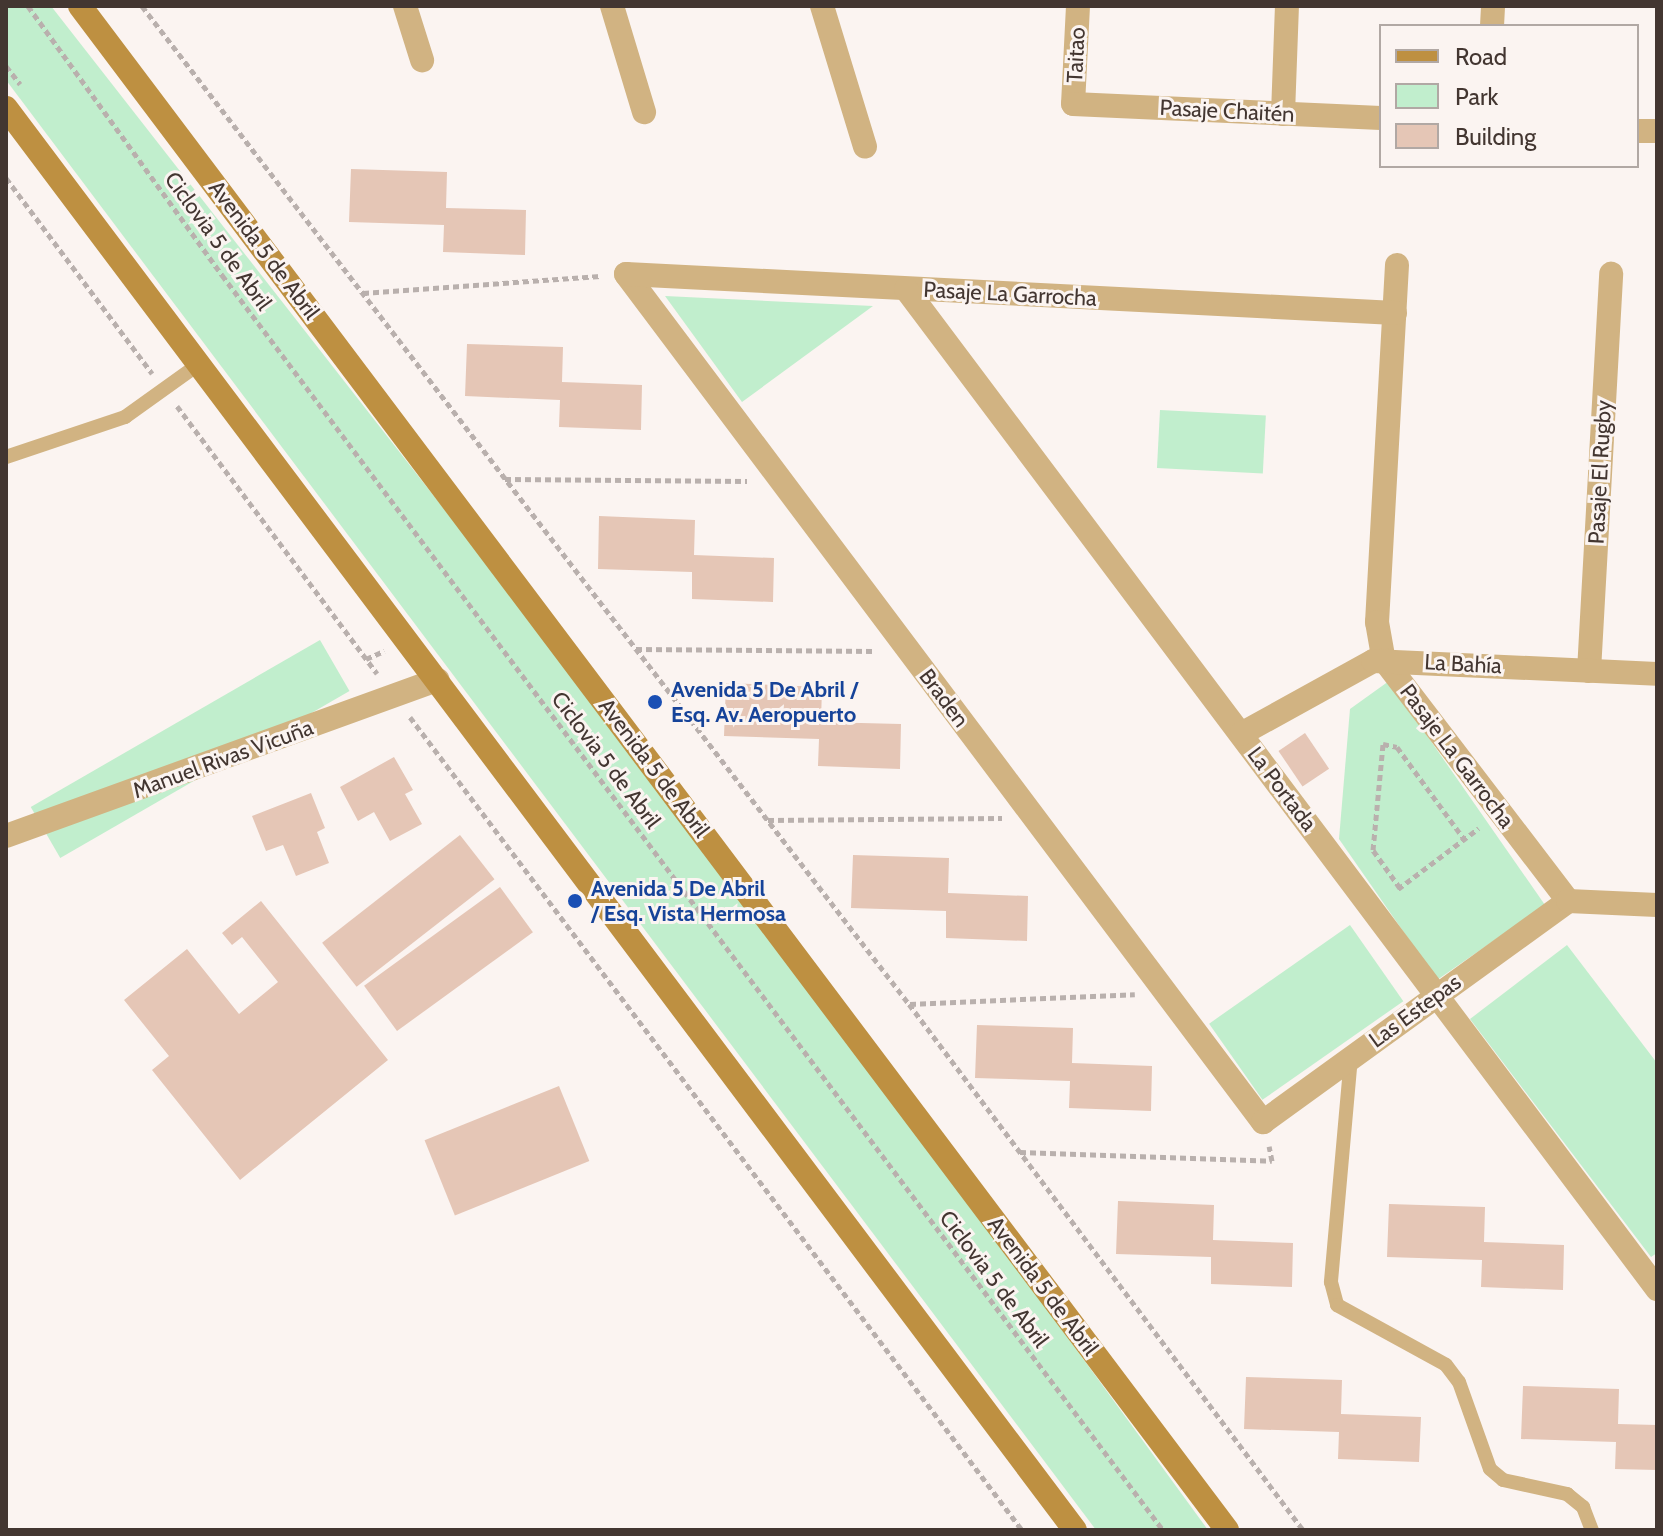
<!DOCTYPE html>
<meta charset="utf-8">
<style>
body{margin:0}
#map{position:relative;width:1663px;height:1536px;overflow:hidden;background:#fbf4f1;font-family:Cabin,sans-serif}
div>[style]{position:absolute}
.green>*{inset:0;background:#c1eecd;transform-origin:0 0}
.building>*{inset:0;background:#e5c6b6;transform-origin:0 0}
.path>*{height:5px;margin-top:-2.5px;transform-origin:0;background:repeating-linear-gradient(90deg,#b9b0ad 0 6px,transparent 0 10px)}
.lane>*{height:14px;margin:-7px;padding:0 7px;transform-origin:7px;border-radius:7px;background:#d1b382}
.street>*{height:24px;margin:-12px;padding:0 12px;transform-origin:12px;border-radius:12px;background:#d1b382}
.secondary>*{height:24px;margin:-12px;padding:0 12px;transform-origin:12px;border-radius:12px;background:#be9041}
.dots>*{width:22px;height:22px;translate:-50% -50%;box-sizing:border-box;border:4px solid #fbf4f1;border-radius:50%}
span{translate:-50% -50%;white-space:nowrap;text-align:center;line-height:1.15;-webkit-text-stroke:6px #fbf4f1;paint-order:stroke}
.street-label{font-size:22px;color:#433631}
.transit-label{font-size:22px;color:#164399;font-weight:700}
.left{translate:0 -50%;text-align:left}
.frame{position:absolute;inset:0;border:8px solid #433631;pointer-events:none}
.legend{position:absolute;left:1379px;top:24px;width:260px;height:144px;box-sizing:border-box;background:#fbf4f1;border:2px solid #b1a8a4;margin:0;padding:10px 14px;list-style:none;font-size:24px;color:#433631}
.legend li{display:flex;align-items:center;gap:16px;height:40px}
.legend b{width:40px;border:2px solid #b1a8a4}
</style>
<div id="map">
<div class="green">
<div style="clip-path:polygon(6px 6px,51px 6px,734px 880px,1208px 1530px,1096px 1530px,6px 80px)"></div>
<div style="clip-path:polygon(665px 296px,873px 306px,742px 402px)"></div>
<div style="left:1160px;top:410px;width:106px;height:58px;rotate:3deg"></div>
<div style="left:320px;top:640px;width:59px;height:334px;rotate:60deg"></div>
<div style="clip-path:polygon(1389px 681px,1545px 905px,1437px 980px,1339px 839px,1350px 709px)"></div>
<div style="left:1350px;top:925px;width:93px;height:172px;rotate:55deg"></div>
<div style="clip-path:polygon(1567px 945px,1657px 1063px,1657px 1253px,1651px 1257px,1470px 1019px)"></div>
</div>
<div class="building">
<div style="clip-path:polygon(351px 169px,447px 172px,446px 208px,526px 210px,525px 255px,443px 252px,444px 225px,349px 222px)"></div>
<div style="clip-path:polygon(467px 344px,563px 347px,562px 382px,642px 385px,641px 430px,559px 427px,560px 400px,465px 396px)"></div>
<div style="clip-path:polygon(599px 516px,695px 520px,694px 555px,774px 558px,773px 602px,692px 599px,692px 572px,598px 569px)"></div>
<div style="clip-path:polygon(726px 683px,822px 687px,821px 722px,901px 724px,900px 769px,818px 766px,819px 739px,724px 736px)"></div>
<div style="left:1305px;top:733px;width:43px;height:32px;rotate:56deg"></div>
<div style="clip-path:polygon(394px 757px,413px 790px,405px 794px,422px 824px,390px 841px,374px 812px,358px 821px,340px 787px)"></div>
<div style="clip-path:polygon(311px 793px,325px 828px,317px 832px,329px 863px,296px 876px,283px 845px,266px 851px,252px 816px)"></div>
<div style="left:460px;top:835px;width:56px;height:175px;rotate:52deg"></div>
<div style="clip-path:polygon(853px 855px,949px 858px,948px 893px,1028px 896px,1027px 941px,946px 938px,946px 911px,851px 908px)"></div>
<div style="left:500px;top:887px;width:56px;height:168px;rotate:54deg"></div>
<div style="clip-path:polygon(261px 901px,388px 1060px,240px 1180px,152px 1070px,169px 1056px,124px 1000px,187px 949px,239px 1014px,278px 982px,242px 937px,232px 945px,222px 933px)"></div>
<div style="clip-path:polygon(977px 1025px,1073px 1028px,1072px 1063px,1152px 1066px,1151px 1111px,1069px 1108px,1070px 1081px,975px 1078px)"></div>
<div style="left:559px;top:1086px;width:81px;height:145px;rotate:68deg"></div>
<div style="clip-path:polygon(1118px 1201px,1214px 1205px,1213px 1240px,1293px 1243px,1292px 1287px,1211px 1284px,1211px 1257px,1116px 1254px)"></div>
<div style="clip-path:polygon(1389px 1204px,1485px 1207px,1484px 1242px,1564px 1245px,1563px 1290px,1481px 1287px,1482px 1260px,1387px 1257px)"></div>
<div style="clip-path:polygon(1246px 1377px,1342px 1380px,1341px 1414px,1421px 1417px,1419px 1462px,1338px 1459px,1339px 1432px,1244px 1429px)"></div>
<div style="clip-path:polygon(1523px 1386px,1619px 1389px,1618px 1424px,1657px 1425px,1657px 1470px,1615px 1469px,1616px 1442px,1521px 1439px)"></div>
</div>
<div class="path">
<div style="left:28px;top:6px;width:332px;rotate:54.2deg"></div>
<div style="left:222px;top:275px;width:1569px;rotate:53.14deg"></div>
<div style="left:142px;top:6px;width:1259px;rotate:52.46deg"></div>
<div style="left:909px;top:1004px;width:657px;rotate:53.16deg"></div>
<div style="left:6px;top:66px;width:23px;rotate:52deg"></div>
<div style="left:6px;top:178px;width:244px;rotate:53.2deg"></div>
<div style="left:363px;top:293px;width:238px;rotate:-4.1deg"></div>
<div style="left:177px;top:406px;width:334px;rotate:53.2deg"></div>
<div style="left:505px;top:479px;width:242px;rotate:0.5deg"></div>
<div style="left:636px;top:649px;width:238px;rotate:0.5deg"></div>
<div style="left:366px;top:659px;width:20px;rotate:-24deg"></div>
<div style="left:410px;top:717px;width:1018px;rotate:53.03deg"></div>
<div style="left:768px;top:820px;width:234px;rotate:-0.5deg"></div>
<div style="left:1400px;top:888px;width:47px;rotate:-125.4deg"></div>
<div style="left:1373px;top:850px;width:106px;rotate:-84.6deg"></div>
<div style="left:1383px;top:744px;width:14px;rotate:12deg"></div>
<div style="left:1397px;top:747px;width:114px;rotate:53.9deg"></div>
<div style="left:1398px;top:889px;width:101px;rotate:-37deg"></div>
<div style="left:910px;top:1004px;width:225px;rotate:-2.5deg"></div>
<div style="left:1020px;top:1152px;width:252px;rotate:2deg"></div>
<div style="left:1272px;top:1161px;width:15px;rotate:-101deg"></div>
</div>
<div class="lane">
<div style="left:6px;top:457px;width:126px;rotate:-18.6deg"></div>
<div style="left:125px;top:417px;width:91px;rotate:-35.6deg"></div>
<div style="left:1351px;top:1057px;width:226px;rotate:95.1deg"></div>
<div style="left:1331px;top:1282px;width:24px;rotate:75deg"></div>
<div style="left:1337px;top:1305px;width:124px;rotate:28.8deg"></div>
<div style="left:1446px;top:1365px;width:21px;rotate:53deg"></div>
<div style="left:1459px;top:1382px;width:92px;rotate:70.4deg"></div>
<div style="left:1490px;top:1469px;width:17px;rotate:40deg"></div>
<div style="left:1503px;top:1480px;width:66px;rotate:12.3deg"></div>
<div style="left:1567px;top:1494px;width:21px;rotate:39deg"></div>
<div style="left:1583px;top:1507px;width:25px;rotate:69deg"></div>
</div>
<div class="street">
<div style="left:405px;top:6px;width:57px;rotate:72.5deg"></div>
<div style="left:612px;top:6px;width:111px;rotate:73.2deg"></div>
<div style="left:822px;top:6px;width:147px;rotate:73deg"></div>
<div style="left:1078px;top:6px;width:98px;rotate:92.9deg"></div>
<div style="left:1073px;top:104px;width:308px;rotate:2.6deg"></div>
<div style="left:1492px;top:26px;width:20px;rotate:-87deg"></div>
<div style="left:1283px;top:114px;width:108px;rotate:-87.9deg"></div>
<div style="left:1637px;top:131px;width:20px"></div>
<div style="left:1397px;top:265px;width:358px;rotate:93.2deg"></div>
<div style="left:1377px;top:622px;width:39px;rotate:80deg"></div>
<div style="left:1384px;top:660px;width:303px;rotate:52.6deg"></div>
<div style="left:626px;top:274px;width:1061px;rotate:53.09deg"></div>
<div style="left:1263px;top:1122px;width:377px;rotate:-35.9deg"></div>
<div style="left:626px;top:274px;width:770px;rotate:2.9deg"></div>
<div style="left:906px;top:289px;width:1251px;rotate:53.09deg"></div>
<div style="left:1589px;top:671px;width:398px;rotate:-86.8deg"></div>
<div style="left:1241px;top:734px;width:151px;rotate:-28.9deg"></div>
<div style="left:1373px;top:661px;width:284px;rotate:2.6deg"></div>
<div style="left:6px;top:836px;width:459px;rotate:-19.9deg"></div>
<div style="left:1568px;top:901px;width:89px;rotate:2.6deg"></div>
</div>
<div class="secondary">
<div style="left:80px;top:6px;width:1907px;rotate:53.03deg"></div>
<div style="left:6px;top:108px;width:1779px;rotate:53.07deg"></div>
</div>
<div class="dots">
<div style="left:655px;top:702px;background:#1a4fb4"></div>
<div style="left:575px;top:901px;background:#1a4fb4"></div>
</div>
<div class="street-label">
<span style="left:1076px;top:55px;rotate:-87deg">Taitao</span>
<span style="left:1227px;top:111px;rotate:3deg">Pasaje Chaitén</span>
<span style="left:218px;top:241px;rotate:54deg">Ciclovia 5 de Abril</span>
<span style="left:264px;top:250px;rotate:53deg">Avenida 5 de Abril</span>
<span style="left:1010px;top:294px;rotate:3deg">Pasaje La Garrocha</span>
<span style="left:1600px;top:472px;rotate:-87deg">Pasaje El Rugby</span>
<span style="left:1463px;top:664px;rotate:3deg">La Bahía</span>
<span style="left:944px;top:698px;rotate:53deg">Braden</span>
<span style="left:1457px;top:756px;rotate:53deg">Pasaje La Garrocha</span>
<span style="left:223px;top:759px;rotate:-20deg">Manuel Rivas Vicuña</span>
<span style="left:606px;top:760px;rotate:53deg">Ciclovia 5 de Abril</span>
<span style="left:654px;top:768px;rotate:53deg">Avenida 5 de Abril</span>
<span style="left:1282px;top:789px;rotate:53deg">La Portada</span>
<span style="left:1415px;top:1011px;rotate:-36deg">Las Estepas</span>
<span style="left:994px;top:1279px;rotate:53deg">Ciclovia 5 de Abril</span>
<span style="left:1043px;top:1286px;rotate:53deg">Avenida 5 de Abril</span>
</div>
<div class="transit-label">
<span class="left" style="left:671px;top:702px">Avenida 5 De Abril /<br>Esq. Av. Aeropuerto</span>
<span class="left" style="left:591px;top:901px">Avenida 5 De Abril<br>/ Esq. Vista Hermosa</span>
</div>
<div class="frame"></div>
<ul class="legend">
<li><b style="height:10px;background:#be9041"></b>Road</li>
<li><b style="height:22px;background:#c1eecd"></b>Park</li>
<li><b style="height:22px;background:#e5c6b6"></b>Building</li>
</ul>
</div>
